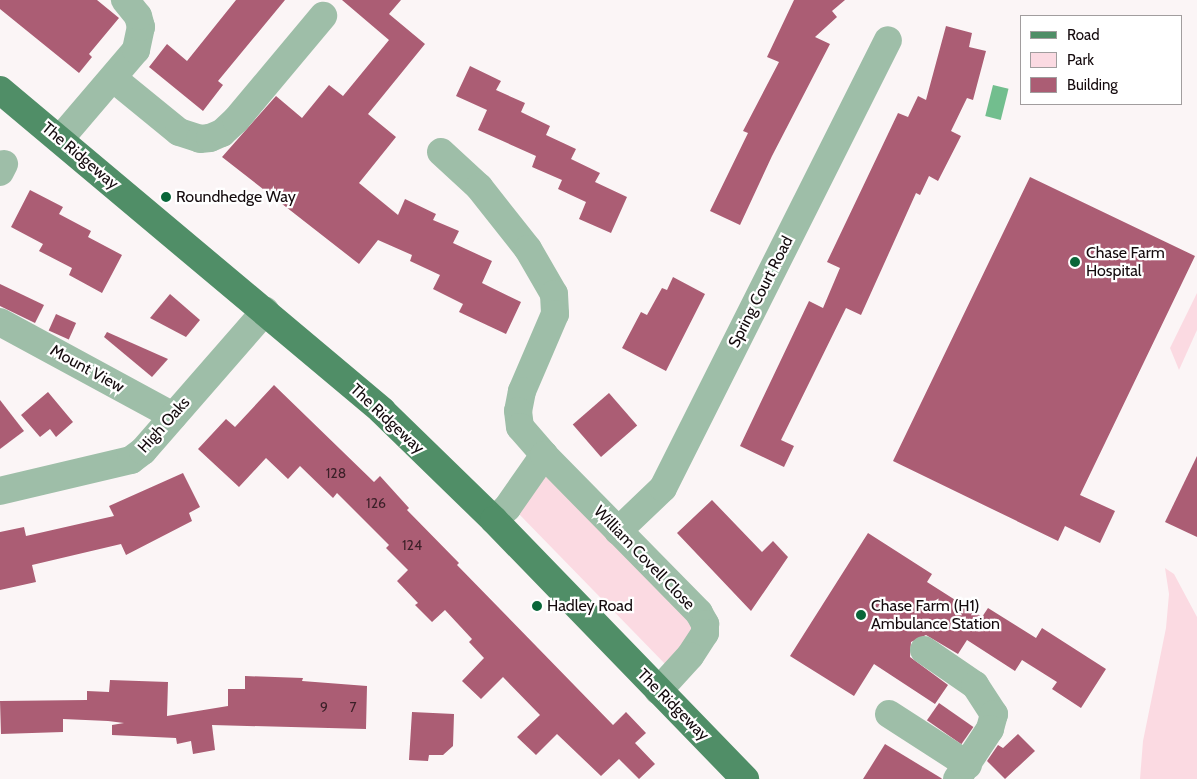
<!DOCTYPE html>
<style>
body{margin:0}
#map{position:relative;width:1197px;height:779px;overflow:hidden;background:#fbf5f6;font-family:Cabin,sans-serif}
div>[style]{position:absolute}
.green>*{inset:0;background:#fbdae2}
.water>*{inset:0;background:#72be8e;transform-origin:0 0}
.building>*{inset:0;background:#ab5d74;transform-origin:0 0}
.minor>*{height:28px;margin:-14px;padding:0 14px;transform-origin:14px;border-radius:14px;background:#9ebea8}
.major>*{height:28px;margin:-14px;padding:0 14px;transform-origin:14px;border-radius:14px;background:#508e67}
.dots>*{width:14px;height:14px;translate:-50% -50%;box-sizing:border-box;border:2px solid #fff;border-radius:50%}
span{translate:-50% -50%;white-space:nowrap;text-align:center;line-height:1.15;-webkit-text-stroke:4.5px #fff;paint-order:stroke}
.number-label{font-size:14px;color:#3a1f27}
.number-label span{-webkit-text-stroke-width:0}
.street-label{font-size:16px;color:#140a0d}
.poi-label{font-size:16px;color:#140a0d}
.left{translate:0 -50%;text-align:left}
.legend{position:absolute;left:1020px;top:15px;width:162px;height:90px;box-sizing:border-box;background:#fff;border:1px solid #a19d9e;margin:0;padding:6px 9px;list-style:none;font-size:15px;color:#140a0d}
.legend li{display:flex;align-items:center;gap:10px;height:25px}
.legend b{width:25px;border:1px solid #a19d9e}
</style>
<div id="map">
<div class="green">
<div style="clip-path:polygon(1197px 293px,1197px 330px,1179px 370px,1170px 348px)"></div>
<div style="clip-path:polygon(548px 476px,697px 627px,669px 668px,517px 512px,539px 479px)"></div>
<div style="clip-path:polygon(1165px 568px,1174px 574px,1197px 617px,1197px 779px,1140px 779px,1143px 741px,1166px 628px,1169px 594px)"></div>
</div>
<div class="water">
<div style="left:993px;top:85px;width:16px;height:32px;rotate:14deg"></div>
</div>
<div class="building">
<div style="clip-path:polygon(0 0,97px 0,119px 18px,89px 54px,92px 57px,79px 73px,0 9px)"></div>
<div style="clip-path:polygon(236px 0,285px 0,218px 81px,223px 85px,203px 111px,149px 67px,167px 44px,187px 61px)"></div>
<div style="clip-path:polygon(342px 0,401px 0,389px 14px,425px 44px,368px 114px,396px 137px,359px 183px,398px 215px,405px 199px,436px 214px,433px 220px,459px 231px,453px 243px,492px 261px,482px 283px,521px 302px,506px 334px,459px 312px,463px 304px,433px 289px,440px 275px,410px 261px,412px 255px,378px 240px,359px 264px,222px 157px,276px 96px,302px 118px,329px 85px,343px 96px,389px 40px)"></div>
<div style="clip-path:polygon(794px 0,845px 0,832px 11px,837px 17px,815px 37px,830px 44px,772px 156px,740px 225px,710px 211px,748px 133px,743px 131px,779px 62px,767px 57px)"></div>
<div style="clip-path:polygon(946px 26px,972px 33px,969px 47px,986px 51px,973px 100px,967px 98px,951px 131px,961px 136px,938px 181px,929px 176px,920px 195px,916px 193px,861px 315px,846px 308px,781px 440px,794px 446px,784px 467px,740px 446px,809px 301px,823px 308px,840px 268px,827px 262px,898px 113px,908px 117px,918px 96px,926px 100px)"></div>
<div style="clip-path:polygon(470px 66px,501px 81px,496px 90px,525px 103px,521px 112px,550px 126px,546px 135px,576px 149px,571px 159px,600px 173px,595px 182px,627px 197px,611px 233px,579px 219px,586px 202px,558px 189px,562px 180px,532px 167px,536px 156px,478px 130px,487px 110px,456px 96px)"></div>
<div style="clip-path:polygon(1030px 177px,1195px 256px,1080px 495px,1115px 511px,1100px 543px,1065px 526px,1058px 541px,893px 461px)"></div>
<div style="clip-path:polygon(30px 190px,63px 207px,59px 214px,91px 231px,88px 237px,122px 255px,102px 293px,69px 275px,72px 268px,39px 251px,43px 244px,11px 227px)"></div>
<div style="clip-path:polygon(673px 277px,705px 294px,666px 371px,622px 348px,641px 312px,647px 315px,662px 288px,667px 290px)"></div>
<div style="clip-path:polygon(0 284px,44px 305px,35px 323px,0 306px)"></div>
<div style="clip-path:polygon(170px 294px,200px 320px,186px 337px,150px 318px)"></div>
<div style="left:56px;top:314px;width:22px;height:18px;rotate:24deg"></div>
<div style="clip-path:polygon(107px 332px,168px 359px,152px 377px,104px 337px)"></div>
<div style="clip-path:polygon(274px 385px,374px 482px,380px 476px,409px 508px,407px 510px,459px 563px,457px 565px,613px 725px,626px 712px,646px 733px,635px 743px,655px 764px,639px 779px,619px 759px,601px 776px,557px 734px,536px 755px,517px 737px,540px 715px,503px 677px,481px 699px,462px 681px,484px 658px,469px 642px,472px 639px,445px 610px,432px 622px,415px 605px,418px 603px,397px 581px,408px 570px,386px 548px,389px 545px,337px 493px,333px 498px,300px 466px,288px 479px,266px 458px,239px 487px,198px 449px,226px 419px,235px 427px)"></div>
<div style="clip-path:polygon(48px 392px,73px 422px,56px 437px,50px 429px,40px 437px,21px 415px)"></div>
<div style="left:609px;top:393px;width:43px;height:48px;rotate:49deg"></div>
<div style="clip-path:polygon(0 400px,24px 431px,0 449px)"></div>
<div style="clip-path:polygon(1197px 456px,1197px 537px,1165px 522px)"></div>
<div style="clip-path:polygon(183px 473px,200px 507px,189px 513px,192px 521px,126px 555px,121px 544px,32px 565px,36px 582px,0 590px,0 532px,24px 527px,26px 536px,114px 516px,109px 506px)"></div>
<div style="clip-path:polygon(712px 500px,762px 552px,773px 541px,788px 557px,751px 611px,677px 533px)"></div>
<div style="clip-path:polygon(868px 533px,932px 574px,927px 582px,982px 617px,988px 608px,1036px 638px,1042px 628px,1106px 669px,1081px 708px,1052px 689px,1057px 682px,1022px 660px,1015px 671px,967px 640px,958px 654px,926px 635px,911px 642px,910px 657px,948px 685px,935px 704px,874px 664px,854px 696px,790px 656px)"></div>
<div style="clip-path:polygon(245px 676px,303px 678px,302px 681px,367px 686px,366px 729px,212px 725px,215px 750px,193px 754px,191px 741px,177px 744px,176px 738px,112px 735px,112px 725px,124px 723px,108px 721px,63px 719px,63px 732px,1px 734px,0 701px,87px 700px,87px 691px,109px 692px,110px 680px,168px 682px,167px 716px,228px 706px,228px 689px,245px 689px)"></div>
<div style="left:939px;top:703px;width:42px;height:21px;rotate:35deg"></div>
<div style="clip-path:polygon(412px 712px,454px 714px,453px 746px,443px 755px,429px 755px,428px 761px,409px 760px)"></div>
<div style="clip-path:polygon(1018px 734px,1035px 751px,1005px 779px,987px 761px,998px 745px,1003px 748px)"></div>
<div style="clip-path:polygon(885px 744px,941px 778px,942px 779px,863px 779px)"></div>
</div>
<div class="minor">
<div style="left:114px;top:79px;width:84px;rotate:39.2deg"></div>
<div style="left:179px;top:132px;width:22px;rotate:18deg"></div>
<div style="left:200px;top:139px;width:10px;rotate:-6deg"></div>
<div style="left:210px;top:138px;width:13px;rotate:-23deg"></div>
<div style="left:222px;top:133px;width:19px;rotate:-43deg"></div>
<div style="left:236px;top:120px;width:136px;rotate:-50.1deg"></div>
<div style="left:60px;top:139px;width:117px;rotate:-49.5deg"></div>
<div style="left:136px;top:50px;width:24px;rotate:-78deg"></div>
<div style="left:141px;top:27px;width:11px;rotate:-105deg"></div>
<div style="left:138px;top:16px;width:21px;rotate:-129deg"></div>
<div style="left:441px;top:152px;width:52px;rotate:42.6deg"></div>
<div style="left:479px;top:187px;width:79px;rotate:51.7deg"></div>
<div style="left:528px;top:249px;width:52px;rotate:60deg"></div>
<div style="left:554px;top:294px;width:20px;rotate:87deg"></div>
<div style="left:555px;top:314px;width:84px;rotate:113.2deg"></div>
<div style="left:522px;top:391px;width:20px;rotate:101deg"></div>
<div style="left:518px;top:411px;width:16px;rotate:83deg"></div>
<div style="left:520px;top:427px;width:37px;rotate:49deg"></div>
<div style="left:0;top:172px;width:9px;rotate:-63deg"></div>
<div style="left:0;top:322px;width:197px;rotate:28.5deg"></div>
<div style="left:0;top:491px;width:135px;rotate:-13.3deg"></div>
<div style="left:131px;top:460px;width:15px;rotate:-37deg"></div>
<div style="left:143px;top:451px;width:186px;rotate:-48.9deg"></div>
<div style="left:494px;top:520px;width:18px;rotate:-43deg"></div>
<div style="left:507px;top:508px;width:65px;rotate:-55.1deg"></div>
<div style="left:544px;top:455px;width:221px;rotate:45.5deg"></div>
<div style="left:699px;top:613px;width:13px;rotate:61deg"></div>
<div style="left:705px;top:624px;width:9px;rotate:90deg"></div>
<div style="left:705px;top:633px;width:27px;rotate:123deg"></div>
<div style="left:690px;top:656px;width:47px;rotate:132.4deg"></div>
<div style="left:618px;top:531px;width:62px;rotate:-43.7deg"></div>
<div style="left:663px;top:488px;width:501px;rotate:-63.33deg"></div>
<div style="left:924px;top:650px;width:62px;rotate:34.5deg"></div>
<div style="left:975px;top:685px;width:35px;rotate:57deg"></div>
<div style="left:994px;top:714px;width:16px;rotate:105deg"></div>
<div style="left:990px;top:729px;width:60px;rotate:123.4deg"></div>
<div style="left:889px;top:714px;width:94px;rotate:32.8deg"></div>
</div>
<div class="major">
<div style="left:0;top:90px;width:499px;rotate:40deg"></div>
<div style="left:382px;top:411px;width:156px;rotate:44.2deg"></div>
<div style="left:494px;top:520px;width:361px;rotate:45.9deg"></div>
</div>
<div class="dots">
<div style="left:166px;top:197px;background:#096639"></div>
<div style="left:1075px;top:262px;background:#096639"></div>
<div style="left:537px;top:606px;background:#096639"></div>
<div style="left:861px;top:615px;background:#096639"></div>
</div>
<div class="number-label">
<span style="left:336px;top:473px">128</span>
<span style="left:376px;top:503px">126</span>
<span style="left:412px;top:545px">124</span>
<span style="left:324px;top:707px">9</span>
<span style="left:353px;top:707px">7</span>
</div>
<div class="street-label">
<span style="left:80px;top:156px;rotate:40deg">The Ridgeway</span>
<span style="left:761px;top:292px;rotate:-63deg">Spring Court Road</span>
<span style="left:87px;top:369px;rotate:29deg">Mount View</span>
<span style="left:387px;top:419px;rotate:43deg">The Ridgeway</span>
<span style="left:164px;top:425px;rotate:-48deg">High Oaks</span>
<span style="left:644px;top:558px;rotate:46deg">William Covell Close</span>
<span style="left:673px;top:705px;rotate:45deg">The Ridgeway</span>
</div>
<div class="poi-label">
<span class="left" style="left:176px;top:197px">Roundhedge Way</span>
<span class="left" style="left:1086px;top:262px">Chase Farm<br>Hospital</span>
<span class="left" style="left:547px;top:606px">Hadley Road</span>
<span class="left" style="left:871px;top:615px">Chase Farm (H1)<br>Ambulance Station</span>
</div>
<ul class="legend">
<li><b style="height:6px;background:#508e67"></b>Road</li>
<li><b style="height:14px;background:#fbdae2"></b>Park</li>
<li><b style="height:14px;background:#ab5d74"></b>Building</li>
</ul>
</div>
